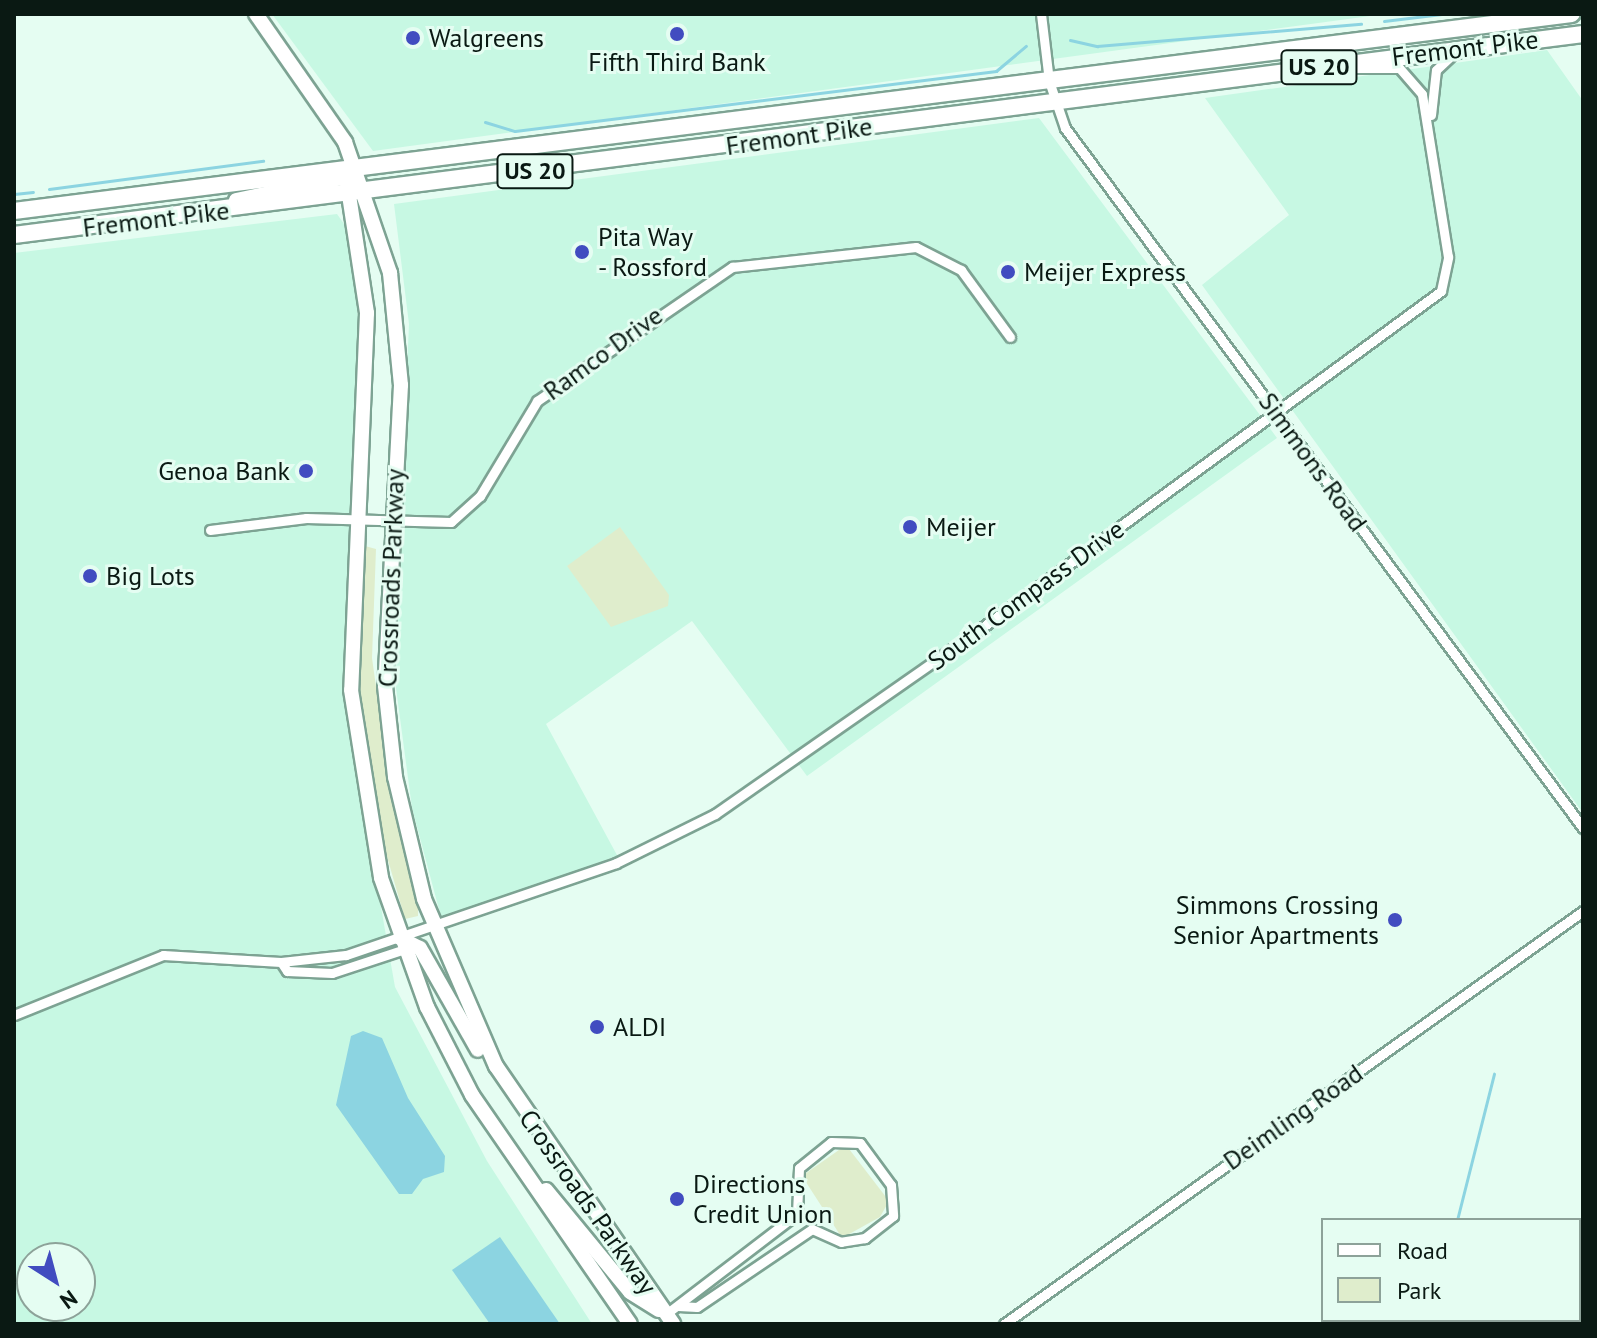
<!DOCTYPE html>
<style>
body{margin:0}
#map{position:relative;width:1597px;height:1338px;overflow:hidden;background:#e5fdf2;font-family:"PT Sans",sans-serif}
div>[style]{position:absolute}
.built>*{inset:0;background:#c7f8e3}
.green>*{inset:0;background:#dfedcc}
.water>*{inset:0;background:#8cd4e1}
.stream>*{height:3px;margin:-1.5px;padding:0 1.5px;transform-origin:1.5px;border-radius:1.5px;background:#8cd4e1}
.roads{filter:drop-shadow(2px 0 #7da393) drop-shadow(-2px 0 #7da393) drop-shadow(0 2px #7da393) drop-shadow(0 -2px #7da393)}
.street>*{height:9px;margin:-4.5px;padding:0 4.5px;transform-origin:4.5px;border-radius:4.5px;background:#fff}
.secondary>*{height:14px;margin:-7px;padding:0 7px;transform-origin:7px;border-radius:7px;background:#fff}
.primary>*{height:14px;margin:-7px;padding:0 7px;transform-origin:7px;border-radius:7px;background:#fff}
.highway>*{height:16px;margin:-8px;padding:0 8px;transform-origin:8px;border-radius:8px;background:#fff}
.dots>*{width:22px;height:22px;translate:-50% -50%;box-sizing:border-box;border:4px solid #e5fdf2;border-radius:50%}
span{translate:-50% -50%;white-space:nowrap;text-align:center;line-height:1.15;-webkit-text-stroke:6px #e5fdf2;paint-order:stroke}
.shield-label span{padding:2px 6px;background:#e5fdf2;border:2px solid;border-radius:6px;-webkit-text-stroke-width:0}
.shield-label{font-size:24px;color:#0a1913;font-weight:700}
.poi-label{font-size:26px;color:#0a1913}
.left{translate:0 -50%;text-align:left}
.right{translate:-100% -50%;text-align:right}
.street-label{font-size:26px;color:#0a1913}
.frame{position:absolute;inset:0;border:16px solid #0a1913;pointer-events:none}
.legend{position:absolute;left:1321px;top:1218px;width:260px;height:104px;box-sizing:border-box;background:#e5fdf2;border:2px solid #8da299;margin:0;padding:10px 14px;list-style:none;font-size:24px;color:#0a1913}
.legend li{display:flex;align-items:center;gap:16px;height:40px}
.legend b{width:40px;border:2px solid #8da299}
.north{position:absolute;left:16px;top:1242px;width:80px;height:80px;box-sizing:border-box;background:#e5fdf2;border:2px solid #8da299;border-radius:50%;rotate:144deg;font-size:22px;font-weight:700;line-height:32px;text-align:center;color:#0a1913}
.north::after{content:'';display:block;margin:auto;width:28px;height:36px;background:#414cc0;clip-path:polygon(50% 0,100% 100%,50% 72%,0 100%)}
</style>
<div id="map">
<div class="built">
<div style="clip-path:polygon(272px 14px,1385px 14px,373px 151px)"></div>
<div style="clip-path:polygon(1547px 50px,1583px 101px,1583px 813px,1202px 285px,1289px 215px,1205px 98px)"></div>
<div style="clip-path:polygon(1039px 118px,1277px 438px,807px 776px,692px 621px,546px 724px,618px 857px,441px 917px,412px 808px,394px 673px,409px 324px,394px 204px)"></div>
<div style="clip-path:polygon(evenodd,337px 214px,349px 231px,360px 336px,343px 690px,395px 987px,487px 1161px,592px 1324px,14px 1324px,14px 253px,337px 214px,32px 1258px,80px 1258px,80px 1306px,32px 1306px,32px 1258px)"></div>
</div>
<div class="green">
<div style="clip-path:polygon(620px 527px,669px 595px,668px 606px,611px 627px,567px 566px)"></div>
<div style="clip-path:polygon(365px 546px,376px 549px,372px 658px,392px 801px,418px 904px,418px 916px,405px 919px,368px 791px,357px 690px)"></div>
<div style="clip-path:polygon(846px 1145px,889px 1201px,880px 1217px,842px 1238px,802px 1176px)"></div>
</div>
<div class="water">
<div style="clip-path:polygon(363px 1031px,382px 1038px,408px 1098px,445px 1156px,444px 1172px,423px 1179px,412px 1194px,399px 1194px,336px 1105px,351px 1036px)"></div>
<div style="clip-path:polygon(500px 1237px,560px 1324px,490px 1324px,452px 1270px)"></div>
</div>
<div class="stream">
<div style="left:1384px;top:21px;width:58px;rotate:-6.9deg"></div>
<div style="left:1070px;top:40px;width:28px;rotate:13deg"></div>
<div style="left:1097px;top:46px;width:265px;rotate:-4.8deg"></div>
<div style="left:485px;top:122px;width:31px;rotate:17deg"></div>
<div style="left:515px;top:131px;width:485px;rotate:-7.1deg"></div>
<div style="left:996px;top:71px;width:39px;rotate:-40deg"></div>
<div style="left:49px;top:189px;width:216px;rotate:-7.5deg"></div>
<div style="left:14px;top:194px;width:19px;rotate:-6deg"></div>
<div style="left:1457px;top:1220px;width:151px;rotate:-75.8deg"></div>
<div style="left:1430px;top:1324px;width:4px;rotate:-76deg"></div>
</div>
<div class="roads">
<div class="street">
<div style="left:1041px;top:14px;width:67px;rotate:83.2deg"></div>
<div style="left:1049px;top:81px;width:50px;rotate:71.2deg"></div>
<div style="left:1065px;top:128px;width:871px;rotate:53.5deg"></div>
<div style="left:1431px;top:115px;width:45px;rotate:-83.7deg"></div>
<div style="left:1436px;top:70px;width:23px;rotate:-43deg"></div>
<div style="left:210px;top:530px;width:97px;rotate:-7.1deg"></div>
<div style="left:306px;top:518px;width:145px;rotate:1.6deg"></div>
<div style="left:451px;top:522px;width:39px;rotate:-42deg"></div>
<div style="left:480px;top:496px;width:111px;rotate:-59deg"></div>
<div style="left:537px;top:401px;width:237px;rotate:-34.5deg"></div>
<div style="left:732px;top:267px;width:185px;rotate:-6.2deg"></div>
<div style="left:916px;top:247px;width:51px;rotate:27.1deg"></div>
<div style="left:961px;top:270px;width:83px;rotate:53.8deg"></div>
<div style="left:281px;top:962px;width:11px;rotate:56deg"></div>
<div style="left:287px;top:971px;width:45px;rotate:2.5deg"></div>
<div style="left:332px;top:973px;width:80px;rotate:-18.2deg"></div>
<div style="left:14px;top:1015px;width:161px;rotate:-21.9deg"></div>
<div style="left:163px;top:955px;width:118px;rotate:3.4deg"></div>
<div style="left:281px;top:962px;width:65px;rotate:-6.1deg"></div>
<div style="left:346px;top:955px;width:285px;rotate:-18.8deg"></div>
<div style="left:616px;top:863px;width:110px;rotate:-26.3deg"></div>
<div style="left:715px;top:814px;width:327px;rotate:-34.9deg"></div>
<div style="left:983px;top:627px;width:568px;rotate:-36.26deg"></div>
<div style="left:1441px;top:291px;width:35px;rotate:-78deg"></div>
<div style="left:1448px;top:257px;width:165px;rotate:-99.1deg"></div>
<div style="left:1422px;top:94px;width:35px;rotate:-131deg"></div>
<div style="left:1399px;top:68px;width:57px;rotate:180deg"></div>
<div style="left:666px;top:1314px;width:165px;rotate:-37.4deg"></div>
<div style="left:797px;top:1214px;width:46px;rotate:-87.5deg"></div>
<div style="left:799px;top:1168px;width:41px;rotate:-39.1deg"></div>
<div style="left:831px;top:1142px;width:29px;rotate:2deg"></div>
<div style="left:860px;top:1143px;width:52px;rotate:53.6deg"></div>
<div style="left:891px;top:1185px;width:31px;rotate:86deg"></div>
<div style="left:893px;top:1216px;width:36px;rotate:142deg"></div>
<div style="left:865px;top:1238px;width:24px;rotate:171deg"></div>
<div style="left:841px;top:1242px;width:32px;rotate:-156deg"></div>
<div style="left:812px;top:1229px;width:139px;rotate:145.9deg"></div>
<div style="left:697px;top:1307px;width:19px;rotate:-177deg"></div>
<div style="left:1004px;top:1324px;width:711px;rotate:-35.5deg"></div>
</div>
<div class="secondary">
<div style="left:256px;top:14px;width:156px;rotate:55.2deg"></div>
<div style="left:345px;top:142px;width:139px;rotate:71deg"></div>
<div style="left:390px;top:273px;width:113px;rotate:84.4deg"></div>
<div style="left:401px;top:385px;width:301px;rotate:93deg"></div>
<div style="left:385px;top:686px;width:92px;rotate:83.7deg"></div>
<div style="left:395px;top:777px;width:125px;rotate:76.6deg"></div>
<div style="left:424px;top:899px;width:182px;rotate:66.7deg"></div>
<div style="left:496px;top:1066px;width:313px;rotate:55.5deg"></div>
<div style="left:347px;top:182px;width:133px;rotate:81.3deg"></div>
<div style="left:367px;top:313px;width:377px;rotate:92.4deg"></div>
<div style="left:351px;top:690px;width:190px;rotate:80.9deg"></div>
<div style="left:381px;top:878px;width:137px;rotate:70.4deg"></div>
<div style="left:427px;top:1007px;width:99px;rotate:62.9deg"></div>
<div style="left:472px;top:1095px;width:278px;rotate:55.4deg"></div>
<div style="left:400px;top:938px;width:22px;rotate:27deg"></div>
<div style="left:420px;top:948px;width:117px;rotate:60.4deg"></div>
<div style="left:546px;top:1190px;width:132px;rotate:50.5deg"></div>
<div style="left:630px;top:1292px;width:34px;rotate:32deg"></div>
</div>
<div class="primary">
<div style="left:236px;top:200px;width:112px;rotate:-11.8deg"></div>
<div style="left:346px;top:177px;width:15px;rotate:-37deg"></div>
</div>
<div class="highway">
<div style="left:14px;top:211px;width:1570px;rotate:-7.21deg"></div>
<div style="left:14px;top:235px;width:1582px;rotate:-7.3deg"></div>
</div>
</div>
<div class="dots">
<div style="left:677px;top:34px;background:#414cc0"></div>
<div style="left:413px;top:38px;background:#414cc0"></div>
<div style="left:582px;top:252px;background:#414cc0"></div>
<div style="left:1008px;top:272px;background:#414cc0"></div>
<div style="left:306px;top:471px;background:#414cc0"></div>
<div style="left:910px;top:527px;background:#414cc0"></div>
<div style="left:90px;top:576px;background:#414cc0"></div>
<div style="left:1395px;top:920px;background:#414cc0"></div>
<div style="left:597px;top:1027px;background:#414cc0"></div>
<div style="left:677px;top:1199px;background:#414cc0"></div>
</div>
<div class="shield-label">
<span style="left:1319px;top:67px">US 20</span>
<span style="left:535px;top:171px">US 20</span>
</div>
<div class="poi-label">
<span class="left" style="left:429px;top:38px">Walgreens</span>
<span style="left:677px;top:62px">Fifth Third Bank</span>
<span class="left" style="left:598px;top:252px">Pita Way<br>- Rossford</span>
<span class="left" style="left:1024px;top:272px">Meijer Express</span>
<span class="right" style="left:290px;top:471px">Genoa Bank</span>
<span class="left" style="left:926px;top:527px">Meijer</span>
<span class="left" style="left:106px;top:576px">Big Lots</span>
<span class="right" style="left:1379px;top:920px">Simmons Crossing<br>Senior Apartments</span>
<span class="left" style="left:613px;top:1027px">ALDI</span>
<span class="left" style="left:693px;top:1199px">Directions<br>Credit Union</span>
</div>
<div class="street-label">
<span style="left:1465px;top:48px;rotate:-7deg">Fremont Pike</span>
<span style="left:799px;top:136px;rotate:-8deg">Fremont Pike</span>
<span style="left:156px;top:219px;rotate:-7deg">Fremont Pike</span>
<span style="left:603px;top:353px;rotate:-36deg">Ramco Drive</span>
<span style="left:1313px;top:462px;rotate:54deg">Simmons Road</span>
<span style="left:391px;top:578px;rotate:-88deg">Crossroads Parkway</span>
<span style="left:1026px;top:595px;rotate:-36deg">South Compass Drive</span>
<span style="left:1293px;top:1117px;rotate:-35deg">Deimling Road</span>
<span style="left:588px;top:1202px;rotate:55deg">Crossroads Parkway</span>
</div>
<div class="frame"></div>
<ul class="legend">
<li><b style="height:10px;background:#fff"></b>Road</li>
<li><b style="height:22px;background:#dfedcc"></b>Park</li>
</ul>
<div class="north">N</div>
</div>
